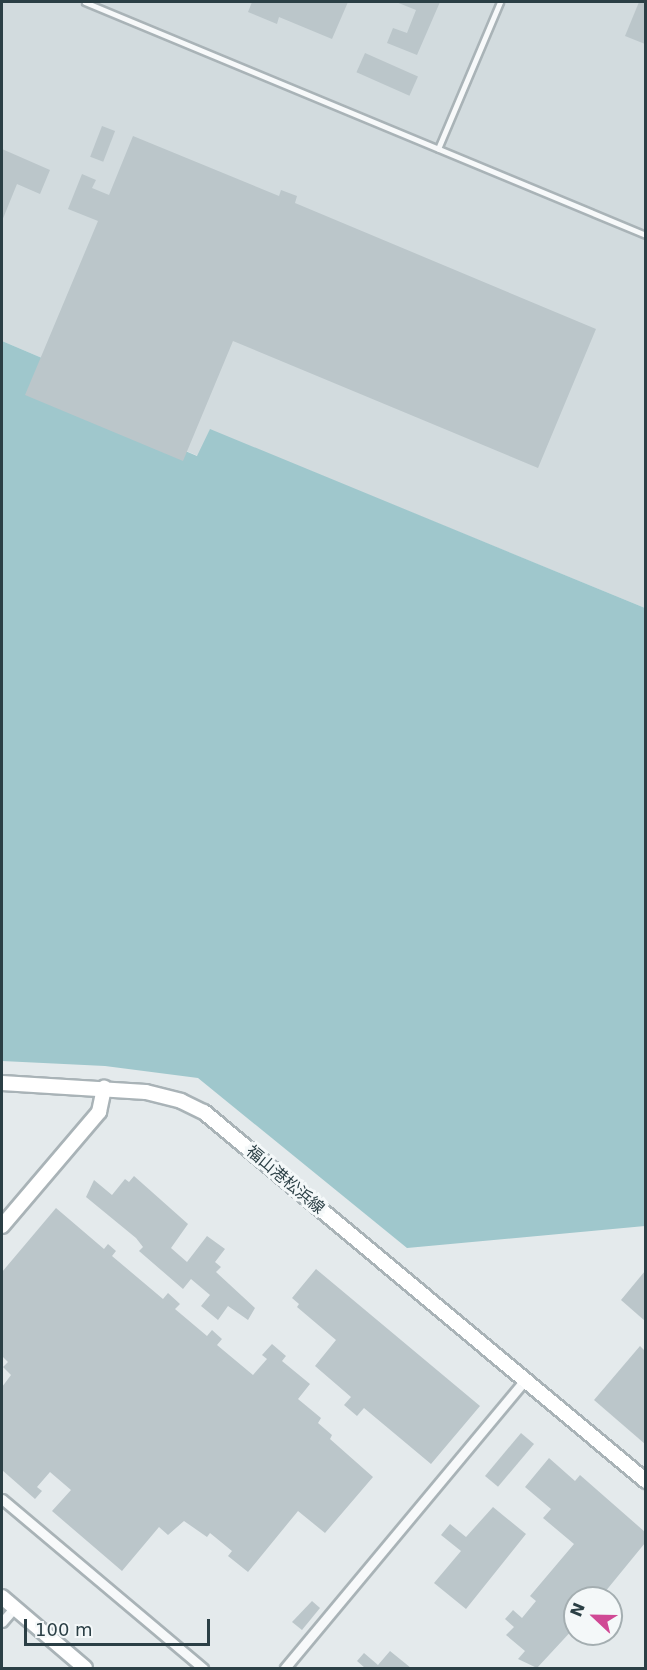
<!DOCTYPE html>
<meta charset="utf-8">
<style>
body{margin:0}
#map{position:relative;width:647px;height:1670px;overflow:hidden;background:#e4eaec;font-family:"DejaVu Sans","Noto Sans JP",sans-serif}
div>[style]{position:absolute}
.built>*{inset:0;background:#d2dbde}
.water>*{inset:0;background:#9fc7cc}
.building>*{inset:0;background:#bbc6ca;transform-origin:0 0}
.roads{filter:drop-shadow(2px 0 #a9b3b7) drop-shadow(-2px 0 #a9b3b7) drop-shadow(0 2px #a9b3b7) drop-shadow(0 -2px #a9b3b7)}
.lane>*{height:4.5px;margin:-2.25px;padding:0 2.25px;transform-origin:2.25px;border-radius:2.25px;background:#f7f9fa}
.street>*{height:9px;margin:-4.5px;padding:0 4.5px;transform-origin:4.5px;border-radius:4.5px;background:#f7f9fa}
.secondary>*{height:14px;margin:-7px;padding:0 7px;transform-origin:7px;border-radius:7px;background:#fff}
span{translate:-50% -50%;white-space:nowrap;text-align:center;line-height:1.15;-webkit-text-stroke:6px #f4f8f9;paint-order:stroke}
.street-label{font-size:16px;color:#2b3f45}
.frame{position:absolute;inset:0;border:3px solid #2b3f45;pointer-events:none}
.north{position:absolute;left:563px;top:1586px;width:60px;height:60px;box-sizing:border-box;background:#f4f8f9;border:2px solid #a4aeb1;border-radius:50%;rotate:292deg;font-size:16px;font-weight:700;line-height:24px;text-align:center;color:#2b3f45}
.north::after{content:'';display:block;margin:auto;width:21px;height:27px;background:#d04995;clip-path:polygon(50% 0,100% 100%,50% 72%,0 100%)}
.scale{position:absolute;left:24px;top:1619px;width:186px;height:27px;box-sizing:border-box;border:3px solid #2b3f45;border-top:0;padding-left:8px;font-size:18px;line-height:21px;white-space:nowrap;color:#2b3f45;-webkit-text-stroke:4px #f4f8f9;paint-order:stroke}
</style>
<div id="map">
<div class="built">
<div style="clip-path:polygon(2px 2px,645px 2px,645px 608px,210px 430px,198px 456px,40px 389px,49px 361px,2px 341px)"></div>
</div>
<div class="water">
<div style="clip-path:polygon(2px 341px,49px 361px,40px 389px,197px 456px,210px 429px,645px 608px,645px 1226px,407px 1248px,198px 1078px,105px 1066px,2px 1061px)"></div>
</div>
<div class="building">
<div style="clip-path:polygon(252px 2px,348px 2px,332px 39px,279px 17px,277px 24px,248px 12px)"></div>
<div style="clip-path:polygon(396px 2px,440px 2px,417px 55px,387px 43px,393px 28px,407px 33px,416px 10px)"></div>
<div style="clip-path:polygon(639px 2px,645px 2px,645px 44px,625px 36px)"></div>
<div style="left:365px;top:53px;width:58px;height:21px;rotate:24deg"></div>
<div style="left:102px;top:126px;width:14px;height:33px;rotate:21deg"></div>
<div style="clip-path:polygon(133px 136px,279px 196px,281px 190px,297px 196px,295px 203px,596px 329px,538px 468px,233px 341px,183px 461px,25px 395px,98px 221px,68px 209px,82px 174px,96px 180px,92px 188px,109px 195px)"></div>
<div style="clip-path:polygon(2px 149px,50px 170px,40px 194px,17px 184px,2px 221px)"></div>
<div style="clip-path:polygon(134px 1176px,188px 1224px,171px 1248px,187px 1262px,207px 1236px,225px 1249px,215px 1262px,221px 1267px,216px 1272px,255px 1308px,248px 1320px,228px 1306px,218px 1320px,201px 1306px,210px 1295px,191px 1279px,183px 1289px,139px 1251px,143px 1247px,136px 1238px,86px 1197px,94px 1180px,112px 1195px,125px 1179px,129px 1182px)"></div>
<div style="clip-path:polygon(56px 1208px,104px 1249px,108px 1244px,116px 1251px,112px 1256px,163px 1299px,168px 1293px,180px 1304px,175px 1309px,207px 1336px,212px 1330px,222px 1339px,217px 1345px,253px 1375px,267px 1359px,262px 1355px,272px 1344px,286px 1356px,282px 1361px,310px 1384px,298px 1399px,321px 1418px,318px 1423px,332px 1435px,330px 1439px,373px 1477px,325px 1533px,298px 1511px,248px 1572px,228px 1556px,232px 1551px,210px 1533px,207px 1537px,184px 1521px,168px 1535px,159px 1527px,122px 1571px,52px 1511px,71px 1490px,50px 1472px,37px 1487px,42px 1491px,35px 1499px,2px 1470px,2px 1387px,11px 1375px,3px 1367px,8px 1362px,2px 1356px,2px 1272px)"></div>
<div style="clip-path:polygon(316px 1269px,480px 1406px,431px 1464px,364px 1408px,357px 1416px,344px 1405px,351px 1397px,315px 1366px,336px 1340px,297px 1307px,299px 1304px,292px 1298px)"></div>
<div style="clip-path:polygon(645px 1271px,645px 1321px,621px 1300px)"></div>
<div style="clip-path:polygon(640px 1346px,645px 1351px,645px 1444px,594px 1400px)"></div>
<div style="left:521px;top:1433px;width:17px;height:56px;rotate:40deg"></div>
<div style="clip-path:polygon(549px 1458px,575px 1481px,580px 1475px,645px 1532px,645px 1543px,600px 1598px,575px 1598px,575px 1627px,537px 1668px,518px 1659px,525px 1651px,506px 1635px,514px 1627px,505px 1619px,513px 1610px,522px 1618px,536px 1601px,530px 1596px,574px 1544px,543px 1518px,551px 1509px,525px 1487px)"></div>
<div style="clip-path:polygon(493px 1507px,526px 1534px,466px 1609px,434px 1583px,461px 1551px,441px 1535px,450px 1524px,466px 1537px)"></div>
<div style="clip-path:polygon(312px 1601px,320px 1608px,302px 1630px,292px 1622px)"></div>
<div style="clip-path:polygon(390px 1651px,411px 1668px,365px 1668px,357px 1661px,364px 1653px,378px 1665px)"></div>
</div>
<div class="roads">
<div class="lane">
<div style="left:85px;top:2px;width:607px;rotate:22.55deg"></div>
<div style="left:438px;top:149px;width:160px;rotate:-67.1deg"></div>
</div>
<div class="street">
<div style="left:2px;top:1499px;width:263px;rotate:40.1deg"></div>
<div style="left:2px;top:1622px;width:18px;rotate:-49deg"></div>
<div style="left:285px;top:1668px;width:375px;rotate:-50.2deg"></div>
</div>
<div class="secondary">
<div style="left:2px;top:1083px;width:144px;rotate:3.6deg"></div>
<div style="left:146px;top:1092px;width:36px;rotate:14deg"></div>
<div style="left:181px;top:1101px;width:25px;rotate:26deg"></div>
<div style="left:204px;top:1112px;width:576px;rotate:39.86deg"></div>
<div style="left:2px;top:1226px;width:150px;rotate:-49.6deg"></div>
<div style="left:99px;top:1112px;width:25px;rotate:-78deg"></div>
<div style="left:2px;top:1597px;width:109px;rotate:40.5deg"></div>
</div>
</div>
<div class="street-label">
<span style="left:285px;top:1180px;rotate:40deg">福山港松浜線</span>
</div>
<div class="frame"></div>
<div class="north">N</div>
<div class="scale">100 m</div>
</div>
